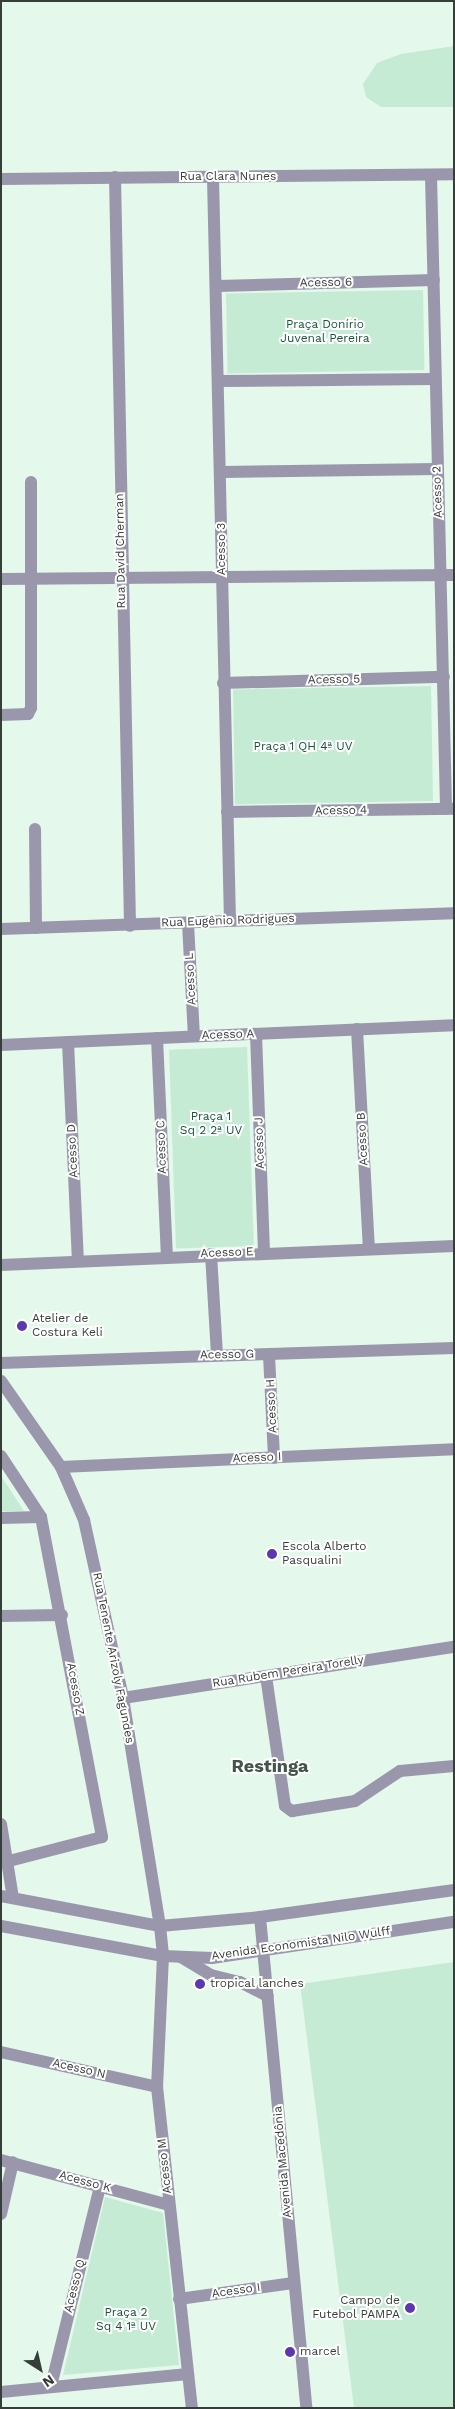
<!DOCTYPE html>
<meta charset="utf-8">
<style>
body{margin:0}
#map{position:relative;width:455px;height:2409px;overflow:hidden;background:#e4f8eb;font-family:"Work Sans",sans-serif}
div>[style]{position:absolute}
.green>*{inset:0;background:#c6ebd4;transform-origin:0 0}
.minor>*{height:12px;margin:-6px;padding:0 6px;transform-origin:6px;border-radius:6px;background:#9a97ad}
.dots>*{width:14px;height:14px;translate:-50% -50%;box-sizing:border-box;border:2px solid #fff;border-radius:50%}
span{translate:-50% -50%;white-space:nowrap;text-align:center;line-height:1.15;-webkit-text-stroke:4px #fff;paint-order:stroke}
.street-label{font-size:12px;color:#363e39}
.park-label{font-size:12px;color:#175437}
.poi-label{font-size:12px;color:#363e39}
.left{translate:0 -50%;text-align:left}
.right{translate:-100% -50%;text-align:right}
.district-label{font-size:18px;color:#44554a;font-weight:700}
.frame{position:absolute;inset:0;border:2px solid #363e39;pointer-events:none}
.north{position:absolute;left:15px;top:2344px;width:50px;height:50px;-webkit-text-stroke:4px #fff;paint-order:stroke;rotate:145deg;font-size:14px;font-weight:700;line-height:20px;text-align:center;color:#363e39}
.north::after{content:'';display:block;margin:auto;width:18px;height:22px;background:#363e39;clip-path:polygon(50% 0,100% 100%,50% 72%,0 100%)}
</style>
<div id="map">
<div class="green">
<div style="clip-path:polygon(454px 46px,454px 107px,381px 107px,366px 97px,363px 84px,377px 63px,401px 54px)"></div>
<div style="left:423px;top:290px;width:80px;height:197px;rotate:89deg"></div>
<div style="left:431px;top:686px;width:115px;height:198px;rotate:89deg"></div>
<div style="left:247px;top:1047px;width:199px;height:78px;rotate:88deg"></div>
<div style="clip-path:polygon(1px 1476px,24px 1511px,1px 1511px)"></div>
<div style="clip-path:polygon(454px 1962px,454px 2408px,354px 2408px,300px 1984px)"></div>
<div style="clip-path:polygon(105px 2197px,163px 2213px,179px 2365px,63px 2375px)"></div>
</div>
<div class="minor">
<div style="left:431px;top:175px;width:634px;rotate:88.64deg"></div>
<div style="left:115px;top:177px;width:749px;rotate:88.85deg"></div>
<div style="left:213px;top:178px;width:743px;rotate:88.69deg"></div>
<div style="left:1px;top:179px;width:453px;rotate:-0.6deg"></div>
<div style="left:218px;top:286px;width:216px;rotate:-1.6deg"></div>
<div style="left:219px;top:381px;width:215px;rotate:-0.5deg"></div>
<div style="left:222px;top:472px;width:215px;rotate:-0.8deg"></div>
<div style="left:1px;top:579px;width:453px;rotate:-0.5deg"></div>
<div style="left:223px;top:683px;width:221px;rotate:-1.6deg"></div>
<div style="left:1px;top:715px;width:27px;rotate:-2deg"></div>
<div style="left:28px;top:714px;width:7px;rotate:-63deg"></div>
<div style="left:31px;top:708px;width:226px;rotate:-90deg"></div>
<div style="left:227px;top:812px;width:227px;rotate:-0.8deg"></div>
<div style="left:35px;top:829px;width:99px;rotate:89.4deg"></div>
<div style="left:188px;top:923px;width:113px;rotate:87deg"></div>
<div style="left:1px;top:929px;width:453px;rotate:-2deg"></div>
<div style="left:357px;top:1029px;width:220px;rotate:86.9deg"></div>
<div style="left:256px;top:1034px;width:218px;rotate:87.9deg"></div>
<div style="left:157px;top:1038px;width:218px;rotate:87.4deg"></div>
<div style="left:68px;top:1042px;width:219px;rotate:87.4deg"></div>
<div style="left:1px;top:1045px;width:453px;rotate:-2.5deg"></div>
<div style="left:211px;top:1254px;width:101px;rotate:86.6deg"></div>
<div style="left:1px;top:1265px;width:453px;rotate:-2.4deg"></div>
<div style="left:269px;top:1355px;width:103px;rotate:87.2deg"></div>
<div style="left:1px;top:1363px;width:453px;rotate:-1.9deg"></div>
<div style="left:1px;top:1381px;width:105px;rotate:55.1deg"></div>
<div style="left:61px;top:1467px;width:58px;rotate:66.5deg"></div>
<div style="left:84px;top:1520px;width:182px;rotate:77.6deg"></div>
<div style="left:123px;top:1698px;width:231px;rotate:80.8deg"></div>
<div style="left:160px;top:1926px;width:30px;rotate:84deg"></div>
<div style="left:163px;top:1956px;width:131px;rotate:92.6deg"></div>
<div style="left:157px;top:2087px;width:323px;rotate:83.8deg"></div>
<div style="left:1px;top:1456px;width:73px;rotate:56.7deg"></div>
<div style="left:41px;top:1517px;width:326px;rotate:79.2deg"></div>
<div style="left:102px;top:1837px;width:96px;rotate:165.5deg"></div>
<div style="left:61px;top:1467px;width:393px;rotate:-2.6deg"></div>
<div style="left:1px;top:1518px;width:40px;rotate:-1.4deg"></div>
<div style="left:1px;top:1616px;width:61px;rotate:-0.9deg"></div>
<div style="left:266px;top:1676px;width:131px;rotate:81.7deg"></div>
<div style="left:285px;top:1806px;width:9px;rotate:36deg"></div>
<div style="left:292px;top:1811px;width:64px;rotate:-9deg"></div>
<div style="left:355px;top:1801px;width:54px;rotate:-33.7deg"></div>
<div style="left:400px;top:1771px;width:54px;rotate:-5.3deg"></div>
<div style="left:123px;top:1698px;width:335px;rotate:-8.8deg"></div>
<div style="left:1px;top:1824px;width:75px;rotate:80.8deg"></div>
<div style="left:1px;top:1896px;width:162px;rotate:10.7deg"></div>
<div style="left:160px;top:1926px;width:100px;rotate:-5.1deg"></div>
<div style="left:260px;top:1917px;width:196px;rotate:-7.9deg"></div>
<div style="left:260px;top:1917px;width:493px;rotate:84.6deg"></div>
<div style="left:1px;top:1926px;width:165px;rotate:10.5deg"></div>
<div style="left:163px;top:1956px;width:49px;rotate:2.3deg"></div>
<div style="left:212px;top:1958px;width:245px;rotate:-8.5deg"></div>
<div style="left:181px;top:1957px;width:35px;rotate:31deg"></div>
<div style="left:211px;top:1975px;width:30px;rotate:14deg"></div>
<div style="left:240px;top:1982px;width:31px;rotate:27deg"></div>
<div style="left:1px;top:2052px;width:160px;rotate:12.6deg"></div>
<div style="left:1px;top:2160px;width:174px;rotate:15deg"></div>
<div style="left:1px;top:2214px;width:53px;rotate:-77deg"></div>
<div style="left:179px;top:2299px;width:115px;rotate:-8deg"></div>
<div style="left:51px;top:2386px;width:206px;rotate:-76.2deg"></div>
<div style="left:1px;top:2392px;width:188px;rotate:-5.5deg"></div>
</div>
<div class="dots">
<div style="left:22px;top:1326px;background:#5b37b0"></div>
<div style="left:272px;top:1554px;background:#5b37b0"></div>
<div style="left:200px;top:1984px;background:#5b37b0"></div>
<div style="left:410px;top:2308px;background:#5b37b0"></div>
<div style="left:290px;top:2352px;background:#5b37b0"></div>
</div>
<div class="street-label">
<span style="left:228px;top:177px">Rua Clara Nunes</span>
<span style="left:326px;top:283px;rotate:-1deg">Acesso 6</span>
<span style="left:438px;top:492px;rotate:-92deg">Acesso 2</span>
<span style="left:222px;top:549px;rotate:-90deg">Acesso 3</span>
<span style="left:121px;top:551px;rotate:-91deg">Rua David Cherman</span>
<span style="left:334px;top:680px;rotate:-1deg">Acesso 5</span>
<span style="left:341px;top:811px;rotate:-1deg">Acesso 4</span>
<span style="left:228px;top:921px;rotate:-2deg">Rua Eugênio Rodrigues</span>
<span style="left:191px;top:979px;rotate:-93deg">Acesso L</span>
<span style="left:228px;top:1035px;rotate:-2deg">Acesso A</span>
<span style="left:363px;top:1139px;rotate:-93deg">Acesso B</span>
<span style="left:260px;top:1143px;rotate:-92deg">Acesso J</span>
<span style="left:162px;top:1147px;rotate:-92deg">Acesso C</span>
<span style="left:73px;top:1151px;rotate:-93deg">Acesso D</span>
<span style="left:227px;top:1253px;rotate:-2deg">Acesso E</span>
<span style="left:227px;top:1355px;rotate:-1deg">Acesso G</span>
<span style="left:272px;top:1406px;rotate:-93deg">Acesso H</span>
<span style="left:257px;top:1458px;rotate:-2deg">Acesso I</span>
<span style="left:113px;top:1658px;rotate:79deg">Rua Tenente Arizoly Fagundes</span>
<span style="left:288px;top:1672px;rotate:-9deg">Rua Rubem Pereira Torelly</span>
<span style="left:75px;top:1689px;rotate:80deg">Acesso Z</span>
<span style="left:301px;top:1944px;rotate:-8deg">Avenida Economista Nilo Wulff</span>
<span style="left:79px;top:2069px;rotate:13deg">Acesso N</span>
<span style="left:283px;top:2162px;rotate:-95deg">Avenida Macedônia</span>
<span style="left:165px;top:2166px;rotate:-96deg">Acesso M</span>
<span style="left:85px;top:2182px;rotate:15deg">Acesso K</span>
<span style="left:75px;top:2286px;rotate:-76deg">Acesso Q</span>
<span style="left:236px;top:2291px;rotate:-8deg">Acesso I</span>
</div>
<div class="park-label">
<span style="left:325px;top:332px">Praça Donírio<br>Juvenal Pereira</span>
<span style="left:303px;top:747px">Praça 1 QH 4ª UV</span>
<span style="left:211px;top:1124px">Praça 1<br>Sq 2 2ª UV</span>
<span style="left:126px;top:2320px">Praça 2<br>Sq 4 1ª UV</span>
</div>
<div class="poi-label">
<span class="left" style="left:32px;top:1326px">Atelier de<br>Costura Keli</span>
<span class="left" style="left:282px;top:1554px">Escola Alberto<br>Pasqualini</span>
<span class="left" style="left:210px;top:1984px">tropical lanches</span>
<span class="right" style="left:400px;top:2308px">Campo de<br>Futebol PAMPA</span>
<span class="left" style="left:300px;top:2352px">marcel</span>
</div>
<div class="district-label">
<span style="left:270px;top:1766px">Restinga</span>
</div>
<div class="frame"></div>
<div class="north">N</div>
</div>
